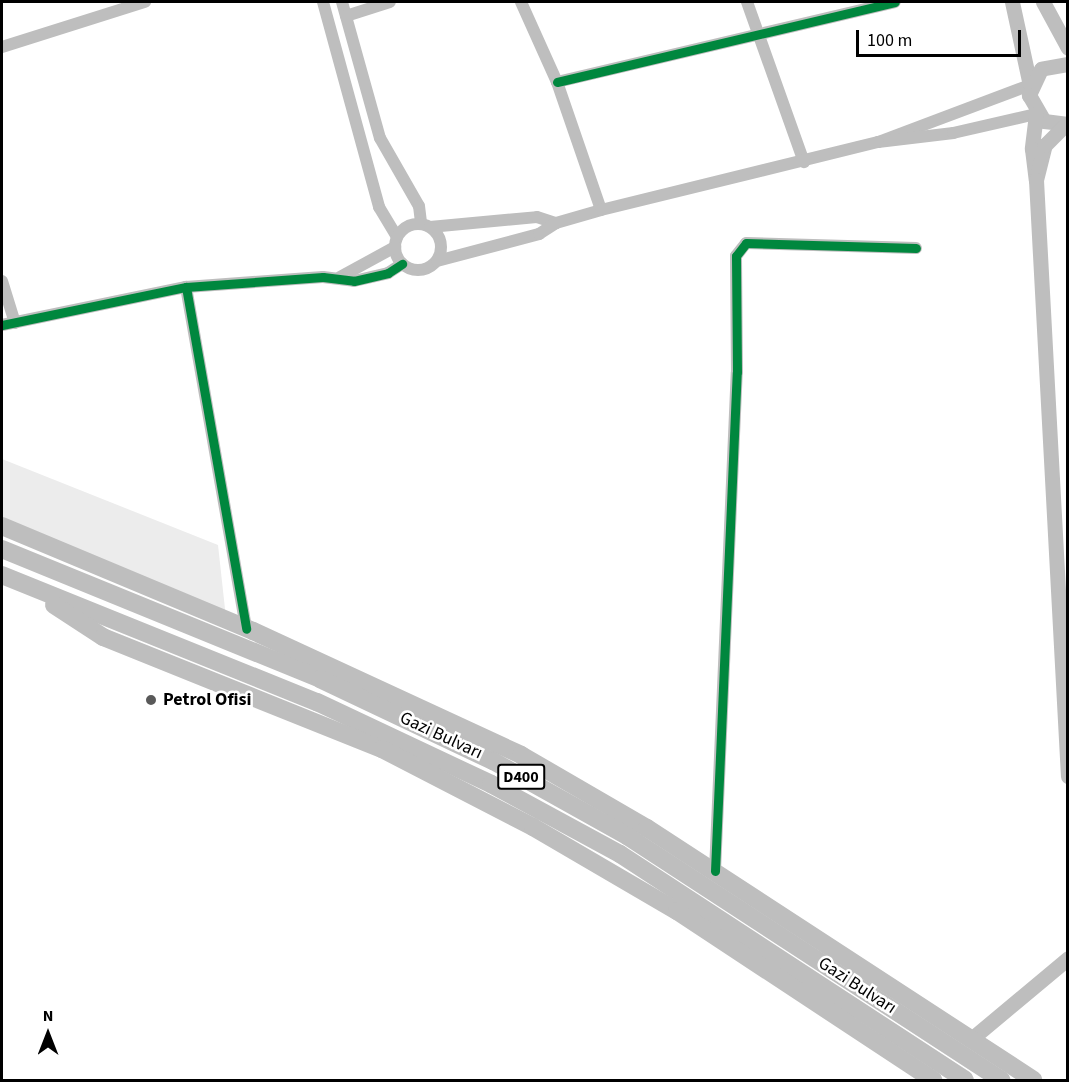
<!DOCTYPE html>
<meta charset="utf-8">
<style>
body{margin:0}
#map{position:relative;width:1069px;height:1082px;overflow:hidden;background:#fff;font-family:"Source Sans 3",sans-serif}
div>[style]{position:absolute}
.green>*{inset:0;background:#ececec}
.minor>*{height:12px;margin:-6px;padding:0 6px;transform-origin:6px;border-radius:6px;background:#bebebe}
.minor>.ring{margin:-6px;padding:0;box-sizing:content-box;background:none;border:12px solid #bebebe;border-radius:50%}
.major>*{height:15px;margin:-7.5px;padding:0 7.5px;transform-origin:7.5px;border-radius:7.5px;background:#bebebe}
.highway>*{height:18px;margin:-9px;padding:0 9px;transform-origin:9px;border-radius:9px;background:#bebebe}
.cycleway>*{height:9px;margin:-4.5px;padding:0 4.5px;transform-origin:4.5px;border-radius:4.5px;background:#00873e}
.dots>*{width:16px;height:16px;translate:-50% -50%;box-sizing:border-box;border:3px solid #fff;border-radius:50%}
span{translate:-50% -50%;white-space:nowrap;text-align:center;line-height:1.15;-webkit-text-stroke:5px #fff;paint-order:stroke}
.shield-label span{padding:2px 4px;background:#fff;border:2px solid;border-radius:4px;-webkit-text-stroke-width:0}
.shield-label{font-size:16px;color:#000;font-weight:700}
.poi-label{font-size:18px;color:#000;font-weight:700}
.left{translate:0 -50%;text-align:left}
.street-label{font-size:18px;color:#000}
.frame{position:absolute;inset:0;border:3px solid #000;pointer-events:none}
.north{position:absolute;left:18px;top:1004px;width:60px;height:60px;-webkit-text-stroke:4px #fff;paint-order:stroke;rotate:0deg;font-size:16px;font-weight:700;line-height:24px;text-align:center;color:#000}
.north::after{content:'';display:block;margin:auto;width:21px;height:27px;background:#000;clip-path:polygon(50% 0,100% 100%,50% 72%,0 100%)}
.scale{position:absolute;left:856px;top:30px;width:165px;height:27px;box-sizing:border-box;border:3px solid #000;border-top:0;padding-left:8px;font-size:18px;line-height:21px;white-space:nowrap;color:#000;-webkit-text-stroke:4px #fff;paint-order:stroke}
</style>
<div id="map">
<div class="green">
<div style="clip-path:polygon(2px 459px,218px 545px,226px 618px,2px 521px)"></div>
</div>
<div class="minor">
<div style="left:323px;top:2px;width:213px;rotate:74.7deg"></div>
<div style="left:379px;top:207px;width:35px;rotate:59deg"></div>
<div style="left:342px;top:2px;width:141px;rotate:74.4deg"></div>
<div style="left:380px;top:138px;width:78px;rotate:60.2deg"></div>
<div style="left:419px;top:206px;width:17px;rotate:83deg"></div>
<div style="left:521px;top:2px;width:88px;rotate:65.8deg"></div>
<div style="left:557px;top:82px;width:135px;rotate:71deg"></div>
<div style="left:747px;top:2px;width:170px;rotate:70.4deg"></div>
<div style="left:346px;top:16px;width:46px;rotate:-17.7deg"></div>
<div style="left:2px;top:47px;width:150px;rotate:-17.5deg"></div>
<div style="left:557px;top:82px;width:347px;rotate:-13.3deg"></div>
<div style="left:1030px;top:85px;width:162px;rotate:159.4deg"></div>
<div style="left:878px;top:142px;width:76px;rotate:-6.8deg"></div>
<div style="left:953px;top:133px;width:85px;rotate:-12.9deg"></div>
<div class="ring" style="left:395px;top:224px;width:34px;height:34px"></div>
<div style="left:430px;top:227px;width:107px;rotate:-5.3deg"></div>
<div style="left:537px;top:217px;width:20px;rotate:18deg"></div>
<div style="left:437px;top:261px;width:106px;rotate:-14.8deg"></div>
<div style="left:539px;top:234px;width:20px;rotate:-33deg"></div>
<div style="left:556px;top:223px;width:47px;rotate:-16.1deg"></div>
<div style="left:601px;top:210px;width:285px;rotate:-13.8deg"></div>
<div style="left:340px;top:277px;width:63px;rotate:-28.6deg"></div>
<div style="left:2px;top:281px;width:44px;rotate:72.8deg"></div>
<div style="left:186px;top:287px;width:347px;rotate:80deg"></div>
<div style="left:2px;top:325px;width:188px;rotate:-11.7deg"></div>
<div style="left:186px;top:287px;width:137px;rotate:-4.2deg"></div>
<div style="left:323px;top:277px;width:31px;rotate:7deg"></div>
<div style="left:354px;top:281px;width:35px;rotate:-13deg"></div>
<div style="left:388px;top:273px;width:17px;rotate:-33deg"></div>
<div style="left:715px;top:871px;width:499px;rotate:-87.5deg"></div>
<div style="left:737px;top:372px;width:116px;rotate:-90.5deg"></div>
<div style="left:736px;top:256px;width:16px;rotate:-52deg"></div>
<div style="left:746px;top:243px;width:170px;rotate:1.7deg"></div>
</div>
<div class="major">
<div style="left:1012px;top:2px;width:85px;rotate:77.8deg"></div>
<div style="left:1043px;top:2px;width:52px;rotate:61.5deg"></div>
<div style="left:1068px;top:64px;width:27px;rotate:170deg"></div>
<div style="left:1041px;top:69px;width:29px;rotate:115deg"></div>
<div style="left:1029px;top:95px;width:30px;rotate:60deg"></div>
<div style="left:1044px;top:121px;width:24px;rotate:7deg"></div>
<div style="left:1036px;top:114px;width:35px;rotate:97deg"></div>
<div style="left:1032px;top:149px;width:31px;rotate:83deg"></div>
<div style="left:1036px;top:180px;width:36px;rotate:-76deg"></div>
<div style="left:1045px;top:145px;width:28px;rotate:-45deg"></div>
<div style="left:1036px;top:180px;width:597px;rotate:86.93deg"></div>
<div style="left:970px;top:1040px;width:128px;rotate:-39.9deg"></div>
</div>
<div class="highway">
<div style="left:2px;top:526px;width:272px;rotate:22.7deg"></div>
<div style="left:253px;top:631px;width:295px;rotate:24.8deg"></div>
<div style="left:521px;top:755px;width:146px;rotate:30.1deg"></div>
<div style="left:647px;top:828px;width:461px;rotate:33.1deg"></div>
<div style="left:2px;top:549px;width:344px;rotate:22.2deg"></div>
<div style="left:320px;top:679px;width:191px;rotate:25.4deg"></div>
<div style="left:493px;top:761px;width:154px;rotate:29.2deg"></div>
<div style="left:627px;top:836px;width:447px;rotate:33.1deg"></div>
<div style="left:2px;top:575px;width:340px;rotate:22deg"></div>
<div style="left:317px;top:702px;width:192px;rotate:25.2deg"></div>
<div style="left:491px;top:784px;width:147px;rotate:28.5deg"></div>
<div style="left:620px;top:854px;width:412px;rotate:33.2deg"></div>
<div style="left:54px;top:605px;width:59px;rotate:33.1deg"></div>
<div style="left:103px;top:637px;width:301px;rotate:21.9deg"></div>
<div style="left:382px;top:749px;width:170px;rotate:27.3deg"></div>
<div style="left:533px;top:827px;width:167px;rotate:30.3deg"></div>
<div style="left:677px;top:911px;width:307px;rotate:33.4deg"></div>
</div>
<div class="cycleway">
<div style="left:557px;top:82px;width:347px;rotate:-13.3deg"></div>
<div style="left:186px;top:287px;width:347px;rotate:80deg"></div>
<div style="left:2px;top:325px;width:188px;rotate:-11.7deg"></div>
<div style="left:186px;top:287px;width:137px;rotate:-4.2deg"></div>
<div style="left:323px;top:277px;width:31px;rotate:7deg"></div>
<div style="left:354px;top:281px;width:35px;rotate:-13deg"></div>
<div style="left:388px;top:273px;width:17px;rotate:-33deg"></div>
<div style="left:715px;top:871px;width:499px;rotate:-87.5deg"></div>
<div style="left:737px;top:372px;width:116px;rotate:-90.5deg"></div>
<div style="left:736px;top:256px;width:16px;rotate:-52deg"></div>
<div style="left:746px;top:243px;width:170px;rotate:1.7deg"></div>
</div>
<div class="dots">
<div style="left:151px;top:700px;background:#595959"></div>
</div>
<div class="shield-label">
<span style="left:521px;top:777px">D400</span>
</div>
<div class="poi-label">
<span class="left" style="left:163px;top:700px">Petrol Ofisi</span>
</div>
<div class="street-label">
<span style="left:441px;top:736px;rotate:25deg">Gazi Bulvarı</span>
<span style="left:857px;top:986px;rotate:33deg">Gazi Bulvarı</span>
</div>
<div class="frame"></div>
<div class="north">N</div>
<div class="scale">100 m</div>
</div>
